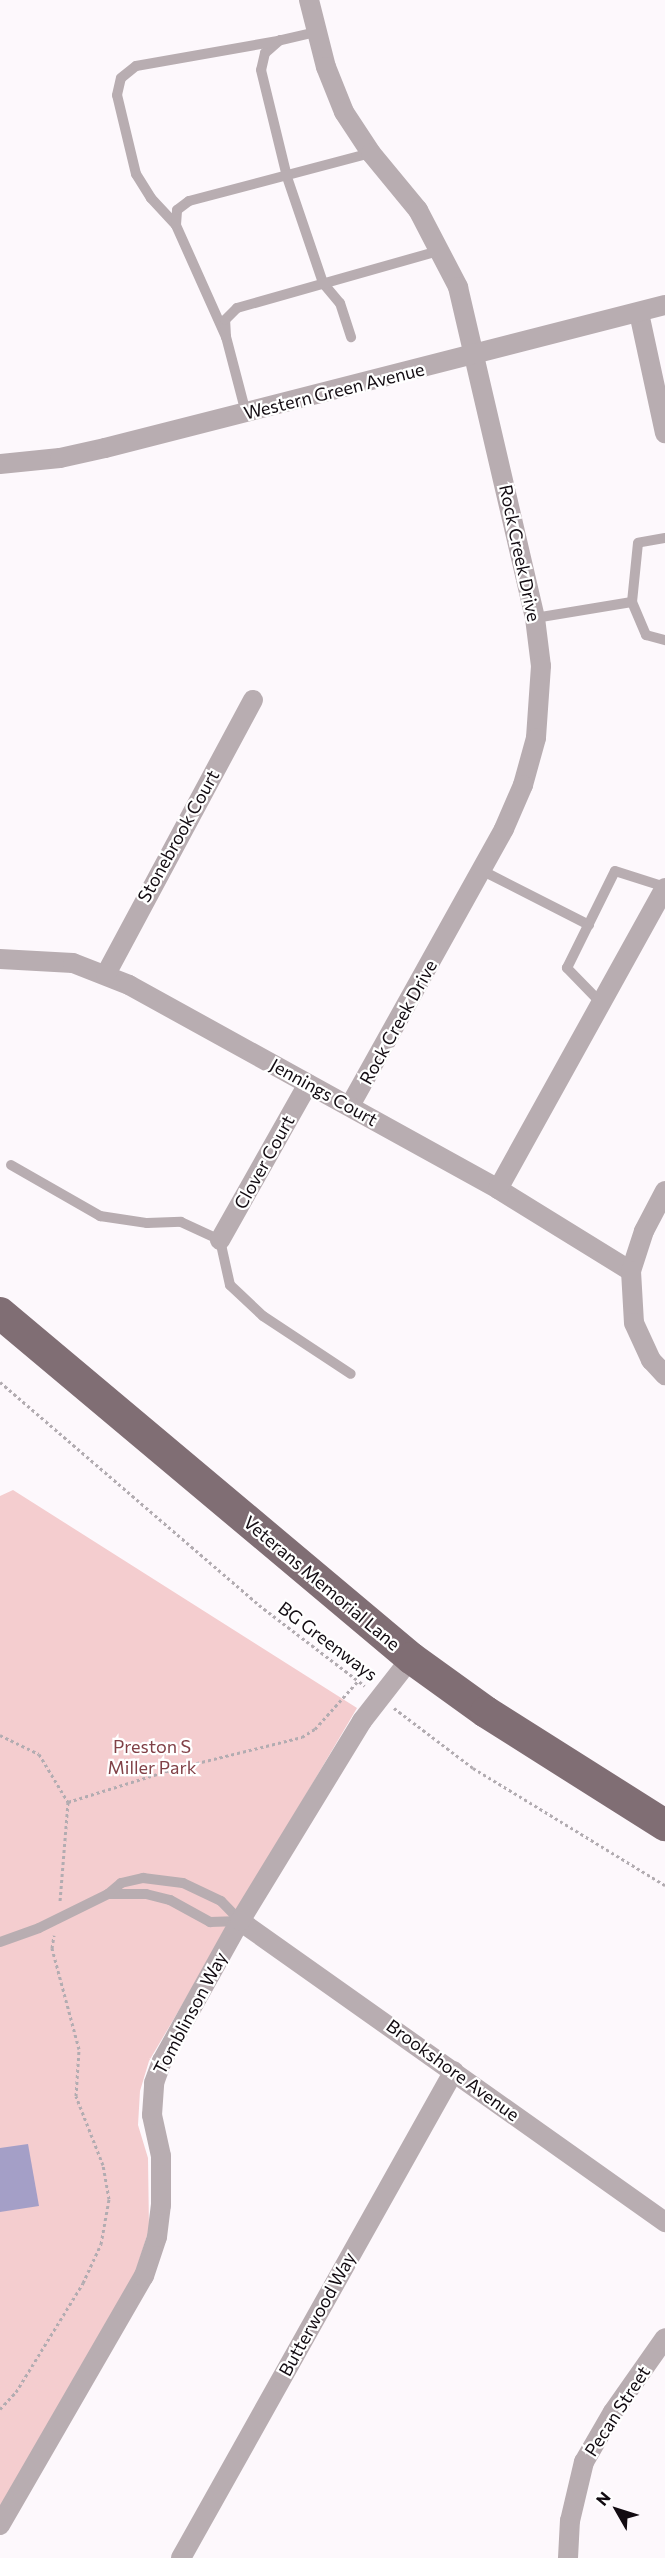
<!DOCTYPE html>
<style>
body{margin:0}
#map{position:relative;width:665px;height:2558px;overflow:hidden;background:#fdf8fc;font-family:Commissioner,sans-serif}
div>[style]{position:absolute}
.green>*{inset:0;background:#f4cdcf}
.water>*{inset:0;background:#a49fc7}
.path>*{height:3px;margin-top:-1.5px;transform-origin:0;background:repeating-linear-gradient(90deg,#b2acb1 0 3px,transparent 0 6px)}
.lane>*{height:10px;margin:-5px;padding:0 5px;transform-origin:5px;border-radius:5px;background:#b8adb1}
.street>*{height:20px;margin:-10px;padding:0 10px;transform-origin:10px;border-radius:10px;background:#b8adb1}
.primary>*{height:32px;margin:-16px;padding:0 16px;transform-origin:16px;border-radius:16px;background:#806e74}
span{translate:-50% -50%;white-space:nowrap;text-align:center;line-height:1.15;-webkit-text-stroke:4.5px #fff;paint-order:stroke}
.street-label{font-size:18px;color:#120b11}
.park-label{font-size:18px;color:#814147}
.north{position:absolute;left:587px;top:2480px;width:60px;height:60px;-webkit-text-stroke:4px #fff;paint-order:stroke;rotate:309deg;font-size:16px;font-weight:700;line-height:24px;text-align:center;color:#120b11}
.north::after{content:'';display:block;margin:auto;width:21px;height:27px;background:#120b11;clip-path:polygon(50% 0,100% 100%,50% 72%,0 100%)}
</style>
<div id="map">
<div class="green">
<div style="clip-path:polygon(13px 1490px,357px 1708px,149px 2061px,140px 2091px,138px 2125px,148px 2158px,149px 2229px,135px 2274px,0 2507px,0 1496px)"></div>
</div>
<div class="water">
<div style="clip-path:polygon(28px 2144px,39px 2206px,0 2212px,0 2148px)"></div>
</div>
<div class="path">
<div style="left:0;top:1382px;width:342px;rotate:40.7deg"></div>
<div style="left:259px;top:1605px;width:133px;rotate:37.4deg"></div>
<div style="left:394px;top:1708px;width:99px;rotate:37.2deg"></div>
<div style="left:473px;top:1768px;width:225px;rotate:31.4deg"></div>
<div style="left:0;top:1735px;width:43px;rotate:26deg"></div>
<div style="left:39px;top:1754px;width:56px;rotate:58.9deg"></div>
<div style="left:68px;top:1802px;width:100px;rotate:94.6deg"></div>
<div style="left:68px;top:1802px;width:110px;rotate:-17.4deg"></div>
<div style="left:173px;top:1769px;width:133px;rotate:-13.9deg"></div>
<div style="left:302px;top:1737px;width:15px;rotate:-32deg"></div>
<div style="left:315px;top:1729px;width:64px;rotate:-48.1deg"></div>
<div style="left:0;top:2409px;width:23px;rotate:-47deg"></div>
<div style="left:16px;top:2392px;width:128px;rotate:-58.4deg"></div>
<div style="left:83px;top:2283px;width:43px;rotate:-65.2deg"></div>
<div style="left:101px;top:2244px;width:46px;rotate:-79.9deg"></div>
<div style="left:109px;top:2199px;width:35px;rotate:-100deg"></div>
<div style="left:103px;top:2165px;width:74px;rotate:-111.4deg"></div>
<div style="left:76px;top:2096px;width:47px;rotate:-86.3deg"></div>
<div style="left:79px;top:2049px;width:105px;rotate:-105deg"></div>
<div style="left:52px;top:1948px;width:13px;rotate:-81deg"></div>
</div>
<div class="lane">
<div style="left:316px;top:32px;width:37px;rotate:167deg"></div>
<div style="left:280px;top:40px;width:20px;rotate:139deg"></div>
<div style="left:265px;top:53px;width:17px;rotate:103deg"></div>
<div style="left:261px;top:70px;width:110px;rotate:76.3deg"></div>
<div style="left:287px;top:177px;width:112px;rotate:71.2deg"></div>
<div style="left:323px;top:283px;width:26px;rotate:50deg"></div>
<div style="left:340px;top:303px;width:36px;rotate:72deg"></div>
<div style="left:176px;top:225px;width:37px;rotate:-133deg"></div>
<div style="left:151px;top:198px;width:28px;rotate:-122deg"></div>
<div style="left:136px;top:174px;width:81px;rotate:-103.5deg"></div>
<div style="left:117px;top:95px;width:17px;rotate:-77deg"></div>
<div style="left:121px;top:78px;width:19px;rotate:-39deg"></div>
<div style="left:136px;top:66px;width:144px;rotate:-10deg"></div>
<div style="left:226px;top:337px;width:123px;rotate:-114.1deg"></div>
<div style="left:176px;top:225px;width:15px;rotate:-86deg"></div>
<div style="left:177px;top:210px;width:15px;rotate:-37deg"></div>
<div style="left:189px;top:201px;width:188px;rotate:-14.8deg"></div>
<div style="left:246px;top:413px;width:79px;rotate:-104.7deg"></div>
<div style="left:226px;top:337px;width:17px;rotate:-93deg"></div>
<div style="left:225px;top:320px;width:17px;rotate:-45deg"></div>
<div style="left:237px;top:308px;width:213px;rotate:-15.8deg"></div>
<div style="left:665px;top:538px;width:27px;rotate:170deg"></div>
<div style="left:638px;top:543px;width:59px;rotate:95.8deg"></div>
<div style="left:632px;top:602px;width:36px;rotate:67deg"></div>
<div style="left:646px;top:635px;width:20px;rotate:15deg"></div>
<div style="left:535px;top:618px;width:98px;rotate:-9.4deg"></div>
<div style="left:483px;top:871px;width:119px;rotate:27deg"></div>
<div style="left:601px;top:1003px;width:49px;rotate:-134.2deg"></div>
<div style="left:567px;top:968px;width:108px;rotate:-63.7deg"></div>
<div style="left:615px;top:871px;width:52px;rotate:17.7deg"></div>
<div style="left:11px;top:1165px;width:103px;rotate:29.8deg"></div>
<div style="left:100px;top:1216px;width:48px;rotate:8.5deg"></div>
<div style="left:147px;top:1223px;width:34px;rotate:-2deg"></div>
<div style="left:181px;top:1222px;width:43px;rotate:24.8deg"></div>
<div style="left:220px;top:1240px;width:46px;rotate:77.5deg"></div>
<div style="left:230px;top:1285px;width:45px;rotate:43.2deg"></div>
<div style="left:263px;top:1316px;width:105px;rotate:33.4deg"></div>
<div style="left:108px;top:1894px;width:38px"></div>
<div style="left:146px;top:1894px;width:25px;rotate:14deg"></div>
<div style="left:170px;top:1900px;width:46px;rotate:28.8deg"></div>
<div style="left:210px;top:1922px;width:30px;rotate:-2deg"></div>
<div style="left:0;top:1942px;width:41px;rotate:-19.7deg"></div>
<div style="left:39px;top:1928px;width:77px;rotate:-26.2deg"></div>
<div style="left:108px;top:1894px;width:17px;rotate:-40deg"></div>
<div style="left:121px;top:1883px;width:23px;rotate:-13deg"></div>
<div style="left:143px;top:1878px;width:40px;rotate:7.1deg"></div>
<div style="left:183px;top:1883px;width:42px;rotate:25.3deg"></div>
<div style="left:221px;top:1901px;width:28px;rotate:46deg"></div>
</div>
<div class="street">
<div style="left:309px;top:0;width:69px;rotate:75.8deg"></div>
<div style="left:326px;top:67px;width:48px;rotate:68.2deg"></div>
<div style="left:344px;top:112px;width:49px;rotate:56.6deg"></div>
<div style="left:371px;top:153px;width:74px;rotate:50.5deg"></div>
<div style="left:418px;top:210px;width:87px;rotate:62.5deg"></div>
<div style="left:458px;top:287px;width:340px;rotate:76.9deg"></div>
<div style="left:535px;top:618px;width:48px;rotate:82.9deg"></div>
<div style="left:541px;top:666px;width:72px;rotate:94deg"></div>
<div style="left:536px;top:738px;width:49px;rotate:105.5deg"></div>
<div style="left:523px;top:785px;width:48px;rotate:113.4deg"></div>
<div style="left:504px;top:829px;width:317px;rotate:119.1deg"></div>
<div style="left:639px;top:313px;width:123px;rotate:77.8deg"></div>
<div style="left:0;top:464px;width:60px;rotate:-5.7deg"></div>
<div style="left:60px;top:458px;width:46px;rotate:-12.5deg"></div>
<div style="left:105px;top:448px;width:578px;rotate:-14.32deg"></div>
<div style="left:0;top:959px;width:73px;rotate:3.1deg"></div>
<div style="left:73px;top:963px;width:60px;rotate:21.4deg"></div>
<div style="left:129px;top:985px;width:422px;rotate:28.9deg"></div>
<div style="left:498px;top:1189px;width:156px;rotate:31.7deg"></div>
<div style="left:106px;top:974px;width:311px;rotate:-61.8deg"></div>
<div style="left:498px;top:1189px;width:344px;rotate:-61deg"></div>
<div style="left:665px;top:1191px;width:45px;rotate:117.7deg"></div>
<div style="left:644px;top:1231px;width:42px;rotate:108deg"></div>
<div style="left:631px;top:1271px;width:52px;rotate:86.7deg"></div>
<div style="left:634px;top:1323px;width:41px;rotate:65.3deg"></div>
<div style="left:651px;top:1360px;width:21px;rotate:47deg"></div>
<div style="left:220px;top:1240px;width:179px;rotate:-60.6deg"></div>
<div style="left:240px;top:1921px;width:521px;rotate:35.31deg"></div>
<div style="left:0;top:2525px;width:288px;rotate:-60deg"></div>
<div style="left:144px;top:2276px;width:41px;rotate:-71.6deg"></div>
<div style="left:157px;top:2237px;width:32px;rotate:-83deg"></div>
<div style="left:161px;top:2205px;width:49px;rotate:-90deg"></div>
<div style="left:161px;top:2156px;width:42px;rotate:-102.4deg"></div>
<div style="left:152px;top:2115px;width:32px;rotate:-86deg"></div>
<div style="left:154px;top:2083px;width:23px;rotate:-70deg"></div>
<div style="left:162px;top:2061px;width:160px;rotate:-60.9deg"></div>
<div style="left:240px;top:1921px;width:234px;rotate:-58.6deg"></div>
<div style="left:362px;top:1721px;width:80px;rotate:-52.1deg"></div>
<div style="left:181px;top:2558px;width:558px;rotate:-60.73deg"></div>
<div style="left:568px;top:2558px;width:37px;rotate:-87deg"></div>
<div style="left:570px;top:2521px;width:61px;rotate:-76.7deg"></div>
<div style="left:584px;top:2462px;width:58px;rotate:-59.9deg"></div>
<div style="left:613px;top:2412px;width:90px;rotate:-54.9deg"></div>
</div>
<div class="primary">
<div style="left:0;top:1313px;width:537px;rotate:40.01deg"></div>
<div style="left:411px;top:1658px;width:92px;rotate:35.8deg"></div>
<div style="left:486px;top:1712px;width:212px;rotate:32.3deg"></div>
</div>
<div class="street-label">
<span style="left:334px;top:391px;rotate:-14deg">Western Green Avenue</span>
<span style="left:520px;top:553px;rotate:78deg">Rock Creek Drive</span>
<span style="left:178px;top:836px;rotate:-61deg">Stonebrook Court</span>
<span style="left:398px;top:1022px;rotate:-61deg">Rock Creek Drive</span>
<span style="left:324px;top:1092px;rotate:29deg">Jennings Court</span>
<span style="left:264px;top:1162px;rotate:-61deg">Clover Court</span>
<span style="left:322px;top:1583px;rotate:40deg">Veterans Memorial Lane</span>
<span style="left:328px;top:1641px;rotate:37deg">BG Greenways</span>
<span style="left:190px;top:2013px;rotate:-62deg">Tomblinson Way</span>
<span style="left:453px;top:2070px;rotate:36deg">Brookshore Avenue</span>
<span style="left:317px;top:2314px;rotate:-61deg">Butterwood Way</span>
<span style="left:617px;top:2411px;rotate:-57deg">Pecan Street</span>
</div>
<div class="park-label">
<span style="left:152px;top:1757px">Preston S<br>Miller Park</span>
</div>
<div class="north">N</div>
</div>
